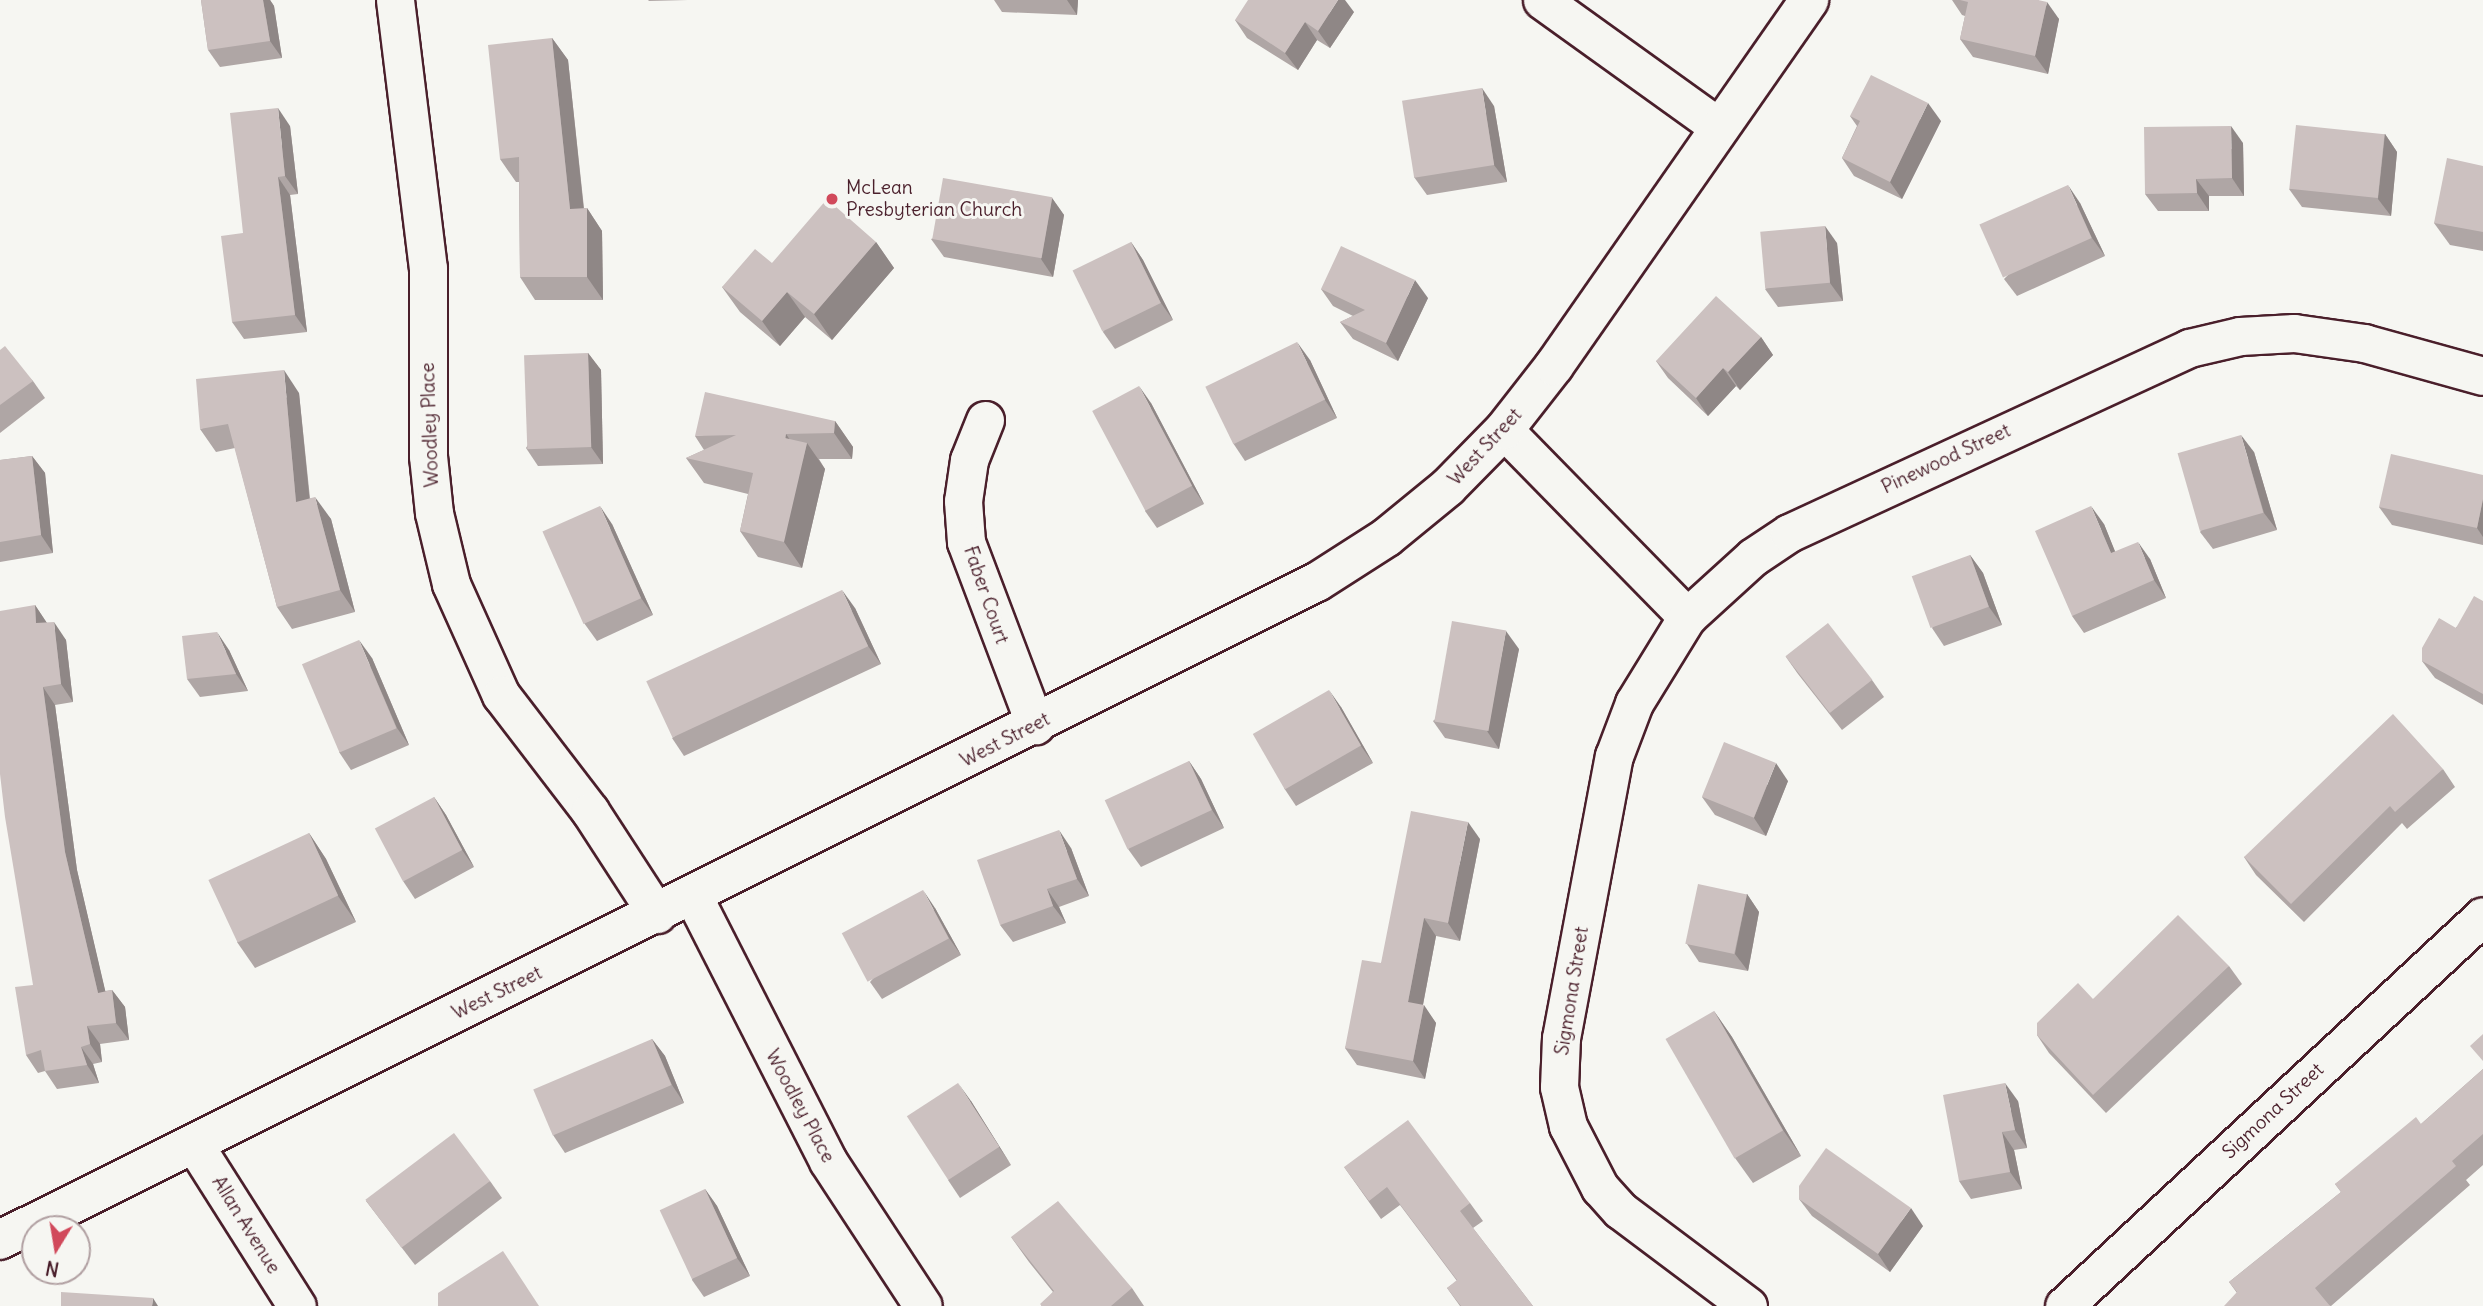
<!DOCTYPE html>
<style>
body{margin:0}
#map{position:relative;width:2483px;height:1306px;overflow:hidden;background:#f6f6f2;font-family:Delius,sans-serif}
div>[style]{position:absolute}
.roads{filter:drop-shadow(2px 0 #4a1f2b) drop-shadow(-2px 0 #4a1f2b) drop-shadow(0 2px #4a1f2b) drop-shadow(0 -2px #4a1f2b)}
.street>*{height:37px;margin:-18.5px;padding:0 18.5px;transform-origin:18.5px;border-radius:18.5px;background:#f6f6f2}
.secondary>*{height:38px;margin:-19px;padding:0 19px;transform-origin:19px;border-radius:19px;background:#f6f6f2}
.wall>*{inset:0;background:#afa6a5}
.shaded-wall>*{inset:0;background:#8f8786}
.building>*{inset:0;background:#ccc1c0;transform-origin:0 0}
.dots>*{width:19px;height:19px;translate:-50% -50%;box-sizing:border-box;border:4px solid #f6f6f2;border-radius:50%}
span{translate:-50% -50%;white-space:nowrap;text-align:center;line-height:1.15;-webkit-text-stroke:6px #f6f6f2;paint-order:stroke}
.poi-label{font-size:19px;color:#4a1f2b}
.left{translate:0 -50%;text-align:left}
.street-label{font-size:19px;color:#4a1f2b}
.north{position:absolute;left:21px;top:1215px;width:70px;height:70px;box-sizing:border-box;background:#f6f6f2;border:2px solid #b1a0a2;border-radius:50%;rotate:191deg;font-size:19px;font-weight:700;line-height:28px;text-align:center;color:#4a1f2b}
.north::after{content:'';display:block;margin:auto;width:24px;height:32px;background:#d1495b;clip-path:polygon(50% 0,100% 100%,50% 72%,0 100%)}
</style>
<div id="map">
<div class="roads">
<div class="street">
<div style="left:395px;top:0;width:270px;rotate:83deg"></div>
<div style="left:428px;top:268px;width:188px;rotate:90deg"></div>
<div style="left:428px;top:456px;width:57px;rotate:84deg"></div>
<div style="left:434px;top:513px;width:73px;rotate:76.5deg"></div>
<div style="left:451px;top:584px;width:122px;rotate:65.8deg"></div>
<div style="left:501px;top:695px;width:146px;rotate:52.5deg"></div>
<div style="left:590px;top:811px;width:123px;rotate:57deg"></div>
<div style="left:1542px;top:0;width:218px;rotate:35.7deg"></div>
<div style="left:985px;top:420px;width:43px;rotate:111.8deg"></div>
<div style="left:969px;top:460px;width:41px;rotate:98.3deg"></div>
<div style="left:963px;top:501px;width:41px;rotate:85.8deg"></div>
<div style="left:966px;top:542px;width:196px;rotate:69.3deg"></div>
<div style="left:1504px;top:430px;width:262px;rotate:45.6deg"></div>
<div style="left:693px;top:896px;width:297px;rotate:63deg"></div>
<div style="left:828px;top:1161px;width:173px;rotate:56.8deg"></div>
<div style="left:194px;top:1144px;width:192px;rotate:57.6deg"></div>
<div style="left:1748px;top:1306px;width:160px;rotate:-143.1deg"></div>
<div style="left:1620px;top:1210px;width:30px;rotate:-132deg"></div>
<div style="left:1600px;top:1188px;width:70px;rotate:-117.3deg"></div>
<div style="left:1568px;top:1126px;width:40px;rotate:-103deg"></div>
<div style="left:1559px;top:1087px;width:49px;rotate:-87.7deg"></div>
<div style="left:1561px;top:1038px;width:287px;rotate:-79.4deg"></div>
<div style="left:1614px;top:756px;width:57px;rotate:-69.3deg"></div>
<div style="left:1634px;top:703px;width:101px;rotate:-58.4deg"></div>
<div style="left:1687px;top:617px;width:89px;rotate:-42.3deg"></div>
<div style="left:1753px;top:557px;width:43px;rotate:-33.7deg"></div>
<div style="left:1789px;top:533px;width:441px;rotate:-24.8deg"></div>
<div style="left:2189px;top:348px;width:52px;rotate:-13.2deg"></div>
<div style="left:2240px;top:336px;width:54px;rotate:-3.2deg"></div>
<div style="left:2294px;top:333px;width:71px;rotate:8.1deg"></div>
<div style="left:2364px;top:343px;width:123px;rotate:15.5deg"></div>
<div style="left:2064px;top:1306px;width:572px;rotate:-42.95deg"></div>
</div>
<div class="secondary">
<div style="left:0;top:1240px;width:1472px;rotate:-26.55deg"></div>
<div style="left:1317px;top:582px;width:83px;rotate:-32.7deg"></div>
<div style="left:1387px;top:537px;width:79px;rotate:-39.3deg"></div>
<div style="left:1448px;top:487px;width:80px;rotate:-45.5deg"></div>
<div style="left:1504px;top:430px;width:81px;rotate:-52deg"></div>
<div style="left:1554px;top:366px;width:446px;rotate:-55.1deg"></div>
</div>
</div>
<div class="wall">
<div style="clip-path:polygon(201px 0,270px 0,274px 6px,282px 58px,220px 67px,208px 50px)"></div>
<div style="clip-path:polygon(648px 0,688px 0,649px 1px)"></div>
<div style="clip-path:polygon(994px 0,1078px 0,1077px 15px,1002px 12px)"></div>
<div style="clip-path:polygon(1952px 0,2038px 0,2059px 19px,2048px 74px,1973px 57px,1960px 39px,1965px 16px,1962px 15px)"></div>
<div style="clip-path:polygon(1354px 12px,1330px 48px,1317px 40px,1298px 70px,1247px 38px,1235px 20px)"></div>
<div style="clip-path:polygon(552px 38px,568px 60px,584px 208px,587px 208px,602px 231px,603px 300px,535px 300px,520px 277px,519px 182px,516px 182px,500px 159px)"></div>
<div style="clip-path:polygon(1494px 106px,1507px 182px,1427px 195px,1414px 177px)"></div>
<div style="clip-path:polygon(1850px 116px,1941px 121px,1902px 199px,1854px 176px,1842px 158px,1857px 126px)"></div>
<div style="clip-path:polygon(290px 126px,298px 194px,290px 195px,307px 332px,244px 339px,232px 322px,243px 233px)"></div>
<div style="clip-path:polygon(2385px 134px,2397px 152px,2391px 216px,2302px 207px,2289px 189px)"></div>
<div style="clip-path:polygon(2243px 143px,2244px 196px,2209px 196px,2209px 211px,2158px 211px,2145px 194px)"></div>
<div style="clip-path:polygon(2483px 166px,2483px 251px,2450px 245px,2434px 223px)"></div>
<div style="clip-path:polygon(1052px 198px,1064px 215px,1053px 277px,944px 257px,931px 239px)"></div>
<div style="clip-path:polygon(2080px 203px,2105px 256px,2017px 296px,2004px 279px)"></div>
<div style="clip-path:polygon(876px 242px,894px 268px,832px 340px,805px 317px,780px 346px,740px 312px,722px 287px,772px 263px)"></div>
<div style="clip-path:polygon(1131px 242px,1143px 260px,1173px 320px,1115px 349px,1103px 332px)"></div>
<div style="clip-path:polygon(1837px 243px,1843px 301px,1778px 307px,1765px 289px)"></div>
<div style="clip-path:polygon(1321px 289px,1428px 298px,1398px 361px,1353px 339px,1340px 322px,1353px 316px,1333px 306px)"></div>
<div style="clip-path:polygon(1761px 337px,1773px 355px,1740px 390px,1736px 386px,1708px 416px,1668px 378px,1656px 361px)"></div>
<div style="clip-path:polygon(0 350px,33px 381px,45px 398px,0 433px)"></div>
<div style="clip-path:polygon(588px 353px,601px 370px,603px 464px,538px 466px,526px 448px)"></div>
<div style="clip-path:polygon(1310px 360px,1337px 418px,1245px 461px,1233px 443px)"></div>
<div style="clip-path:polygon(299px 393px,310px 498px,331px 519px,355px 612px,292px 629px,277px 607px,235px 448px,216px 452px,200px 429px)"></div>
<div style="clip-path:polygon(1151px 403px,1204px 504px,1157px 528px,1145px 511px)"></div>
<div style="clip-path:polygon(835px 421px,853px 447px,852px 459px,819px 459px,825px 469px,802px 568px,758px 557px,740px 531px,748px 494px,704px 483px,686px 458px,704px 450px,695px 436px)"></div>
<div style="clip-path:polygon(2254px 452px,2277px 530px,2213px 549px,2200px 532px)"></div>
<div style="clip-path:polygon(32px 456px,45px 473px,53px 553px,0 562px,0 460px)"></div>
<div style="clip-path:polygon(2483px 475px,2483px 545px,2392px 525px,2379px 507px)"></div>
<div style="clip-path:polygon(612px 524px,653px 615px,597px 641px,584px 623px)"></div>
<div style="clip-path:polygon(2104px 524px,2115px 552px,2150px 559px,2166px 598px,2084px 633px,2072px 616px)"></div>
<div style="clip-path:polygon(1970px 555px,1983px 573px,2002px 625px,1944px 646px,1932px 628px)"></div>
<div style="clip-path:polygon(2483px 601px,2483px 705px,2435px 678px,2422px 661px)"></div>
<div style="clip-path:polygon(35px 605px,46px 622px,66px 640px,73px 702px,55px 705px,77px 870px,105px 991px,112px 990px,125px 1007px,129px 1040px,100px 1044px,102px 1062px,93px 1064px,99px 1083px,57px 1089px,45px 1071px,38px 1073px,26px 1055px,33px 985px)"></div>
<div style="clip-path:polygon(855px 608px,881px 664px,684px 756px,672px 738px)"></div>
<div style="clip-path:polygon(1519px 649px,1499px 749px,1445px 738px,1433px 721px)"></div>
<div style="clip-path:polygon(229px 650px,248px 691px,200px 697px,187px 679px)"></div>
<div style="clip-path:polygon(1786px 657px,1872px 680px,1884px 697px,1842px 730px,1798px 674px)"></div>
<div style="clip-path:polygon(372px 658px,409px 745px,351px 770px,339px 752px)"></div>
<div style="clip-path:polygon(1341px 707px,1373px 763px,1296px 806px,1284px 788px)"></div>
<div style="clip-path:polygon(1189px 761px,1201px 779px,1224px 828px,1141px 867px,1128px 849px)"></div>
<div style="clip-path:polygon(2443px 769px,2455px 787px,2407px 829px,2402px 823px,2304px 922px,2256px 875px,2244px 857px)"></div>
<div style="clip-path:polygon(1788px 781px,1766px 836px,1715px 815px,1702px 797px)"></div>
<div style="clip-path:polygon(434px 797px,446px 815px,474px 867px,415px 899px,403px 881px)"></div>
<div style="clip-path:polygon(309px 833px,326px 859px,356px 922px,255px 968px,237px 942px)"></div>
<div style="clip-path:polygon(1480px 839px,1460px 941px,1436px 936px,1423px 1005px,1436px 1023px,1425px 1079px,1357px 1065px,1345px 1048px,1381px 963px)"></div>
<div style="clip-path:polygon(1071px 848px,1089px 896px,1059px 907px,1066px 923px,1013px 942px,1000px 925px)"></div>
<div style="clip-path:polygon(1747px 894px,1759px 912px,1748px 971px,1699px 962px,1687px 944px)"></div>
<div style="clip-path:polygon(935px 908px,961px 955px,882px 999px,870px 982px)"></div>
<div style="clip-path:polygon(2229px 966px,2242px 984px,2106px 1113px,2049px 1053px,2037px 1035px,2093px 999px)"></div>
<div style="clip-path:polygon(1714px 1011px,1732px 1037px,1801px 1156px,1753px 1183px,1735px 1158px)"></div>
<div style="clip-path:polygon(652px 1039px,665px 1056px,684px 1103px,565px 1153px,553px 1135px)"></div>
<div style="clip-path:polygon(2483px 1069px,2483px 1165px,2466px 1180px,2470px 1185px,2331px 1306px,2237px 1293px,2229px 1282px,2341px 1192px,2335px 1184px,2421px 1124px)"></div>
<div style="clip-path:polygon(971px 1101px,1011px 1165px,960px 1198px,948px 1180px)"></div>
<div style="clip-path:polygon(2018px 1101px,2027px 1148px,2014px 1150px,2022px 1189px,1971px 1199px,1959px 1181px)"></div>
<div style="clip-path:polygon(1344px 1167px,1470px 1203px,1483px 1221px,1473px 1228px,1533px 1306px,1460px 1306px,1447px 1288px,1457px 1281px,1400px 1205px,1381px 1219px)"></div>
<div style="clip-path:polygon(490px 1181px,502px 1198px,415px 1265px,366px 1201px)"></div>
<div style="clip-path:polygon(705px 1189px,717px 1206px,750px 1276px,704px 1297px,692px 1280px)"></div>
<div style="clip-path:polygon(1799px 1199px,1923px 1226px,1890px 1272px,1812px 1216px)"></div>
<div style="clip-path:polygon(1011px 1237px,1132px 1288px,1144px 1306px,1041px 1306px,1053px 1292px,1029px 1262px)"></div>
</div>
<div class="shaded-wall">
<div style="clip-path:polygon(263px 0,270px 0,274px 6px,282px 58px,270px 41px)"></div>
<div style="clip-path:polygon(1067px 0,1078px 0,1077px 15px)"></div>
<div style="clip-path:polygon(1338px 0,1345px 0,1354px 12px,1330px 48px,1318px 31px)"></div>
<div style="clip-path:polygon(2047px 2px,2059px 19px,2048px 74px,2035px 56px)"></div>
<div style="clip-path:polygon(1305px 22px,1317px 40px,1298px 70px,1285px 53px)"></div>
<div style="clip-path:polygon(552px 38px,568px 60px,586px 231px,570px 209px)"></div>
<div style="clip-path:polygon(1482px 88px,1494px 106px,1507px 182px,1494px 165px)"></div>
<div style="clip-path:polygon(1928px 103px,1941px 121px,1902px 199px,1890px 182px)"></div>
<div style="clip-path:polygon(278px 108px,290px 126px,298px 194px,285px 176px)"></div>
<div style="clip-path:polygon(2231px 126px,2243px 143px,2244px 196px,2232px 178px)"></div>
<div style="clip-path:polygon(2385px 134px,2397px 152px,2391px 216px,2378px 199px)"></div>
<div style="clip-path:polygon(278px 177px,290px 195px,307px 332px,295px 315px)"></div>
<div style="clip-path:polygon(2196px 179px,2209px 196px,2209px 211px,2197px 193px)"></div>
<div style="clip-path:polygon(2068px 185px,2080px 203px,2105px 256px,2092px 238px)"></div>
<div style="clip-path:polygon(1052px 198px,1064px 215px,1053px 277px,1041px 259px)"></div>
<div style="clip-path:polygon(587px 208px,602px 231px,603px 300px,587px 277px)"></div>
<div style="clip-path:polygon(1825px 226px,1837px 243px,1843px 301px,1830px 283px)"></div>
<div style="clip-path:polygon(876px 242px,894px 268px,832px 340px,814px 314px)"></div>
<div style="clip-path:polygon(1131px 242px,1143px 260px,1173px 320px,1161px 303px)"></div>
<div style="clip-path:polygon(1415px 280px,1428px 298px,1398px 361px,1386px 343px)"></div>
<div style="clip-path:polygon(787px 292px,805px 317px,780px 346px,762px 321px)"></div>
<div style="clip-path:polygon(1761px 337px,1773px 355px,1740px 390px,1728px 372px)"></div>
<div style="clip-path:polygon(1297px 342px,1310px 360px,1337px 418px,1325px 400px)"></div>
<div style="clip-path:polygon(588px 353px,601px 370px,603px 464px,591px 447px)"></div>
<div style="clip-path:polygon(1723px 368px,1736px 386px,1708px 416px,1696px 398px)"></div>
<div style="clip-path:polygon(284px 370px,299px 393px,312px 524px,296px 502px)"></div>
<div style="clip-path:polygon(1139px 386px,1151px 403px,1204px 504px,1192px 486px)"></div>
<div style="clip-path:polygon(835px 421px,853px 447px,852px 459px,834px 433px)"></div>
<div style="clip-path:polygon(786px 434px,803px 459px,807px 443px,825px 469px,802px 568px,784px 542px)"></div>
<div style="clip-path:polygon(2241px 435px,2254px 452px,2277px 530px,2264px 513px)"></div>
<div style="clip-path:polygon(32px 456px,45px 473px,53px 553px,41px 535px)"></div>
<div style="clip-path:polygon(315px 497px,331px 519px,355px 612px,340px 590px)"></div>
<div style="clip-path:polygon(2483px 499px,2483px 537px,2477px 528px)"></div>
<div style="clip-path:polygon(600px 506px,612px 524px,653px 615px,641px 598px)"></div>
<div style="clip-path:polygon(2091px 506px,2104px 524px,2123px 571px,2111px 553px)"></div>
<div style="clip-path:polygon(2138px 542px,2150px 559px,2166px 598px,2154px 580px)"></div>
<div style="clip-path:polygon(1970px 555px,1983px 573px,2002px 625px,1989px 607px)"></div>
<div style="clip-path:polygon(842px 590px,855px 608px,881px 664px,868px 646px)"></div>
<div style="clip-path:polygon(35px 605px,47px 623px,36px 623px)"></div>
<div style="clip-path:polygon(54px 622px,66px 640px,73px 702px,61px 684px)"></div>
<div style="clip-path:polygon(1506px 631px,1519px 649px,1499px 749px,1487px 731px)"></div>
<div style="clip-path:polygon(217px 632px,229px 650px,248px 691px,236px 674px)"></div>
<div style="clip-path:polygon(359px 640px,372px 658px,409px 745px,397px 728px)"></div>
<div style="clip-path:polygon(43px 687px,55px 705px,77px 870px,110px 1011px,98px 993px,65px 852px)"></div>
<div style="clip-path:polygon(1329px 690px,1341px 707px,1373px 763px,1361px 746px)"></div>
<div style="clip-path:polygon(1189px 761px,1201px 779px,1224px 828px,1212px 810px)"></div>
<div style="clip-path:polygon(1776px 763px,1788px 781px,1766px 836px,1754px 818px)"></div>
<div style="clip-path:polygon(434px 797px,446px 815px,474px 867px,462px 850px)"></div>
<div style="clip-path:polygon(1468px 822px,1480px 839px,1460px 941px,1448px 923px)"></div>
<div style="clip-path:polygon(1059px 830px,1071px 848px,1089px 896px,1077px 879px)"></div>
<div style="clip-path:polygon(309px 833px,326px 859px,356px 922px,338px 896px)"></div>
<div style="clip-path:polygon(1047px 889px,1059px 907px,1066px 923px,1053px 906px)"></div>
<div style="clip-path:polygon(923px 890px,935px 908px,961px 955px,949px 938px)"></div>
<div style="clip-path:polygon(1747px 894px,1759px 912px,1748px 971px,1735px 954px)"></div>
<div style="clip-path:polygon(1424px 918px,1436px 936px,1420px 1020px,1408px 1002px)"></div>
<div style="clip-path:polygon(112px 990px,125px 1007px,129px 1040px,116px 1023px)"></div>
<div style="clip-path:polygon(1424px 1005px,1436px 1023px,1425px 1079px,1413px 1061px)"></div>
<div style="clip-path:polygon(1714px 1011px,1732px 1037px,1801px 1156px,1783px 1130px)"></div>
<div style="clip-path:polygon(87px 1026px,100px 1044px,102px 1062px,90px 1044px)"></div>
<div style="clip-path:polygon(652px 1039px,665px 1056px,684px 1103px,672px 1085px)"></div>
<div style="clip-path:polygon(81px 1047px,93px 1064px,99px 1083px,87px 1065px)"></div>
<div style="clip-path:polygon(958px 1083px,971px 1101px,1011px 1165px,999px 1147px)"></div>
<div style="clip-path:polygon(2005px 1083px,2018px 1101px,2027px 1148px,2015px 1130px)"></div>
<div style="clip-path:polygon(2002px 1132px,2014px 1150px,2022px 1189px,2010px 1172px)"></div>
<div style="clip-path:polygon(705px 1189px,717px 1206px,750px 1276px,737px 1258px)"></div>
<div style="clip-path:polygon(1911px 1208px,1923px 1226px,1890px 1272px,1878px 1254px)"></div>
<div style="clip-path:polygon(153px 1298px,158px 1306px,152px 1306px)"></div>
</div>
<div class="building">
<div style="clip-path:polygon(201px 0,263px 0,270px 41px,208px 50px)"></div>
<div style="clip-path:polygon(1248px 0,1338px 0,1318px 31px,1305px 22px,1285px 53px,1235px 20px)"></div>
<div style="clip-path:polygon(1960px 0,2038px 0,2047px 2px,2035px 56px,1960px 39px,1968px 2px)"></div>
<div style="clip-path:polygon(552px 38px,570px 209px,587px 208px,587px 277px,520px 277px,519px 157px,500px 159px,488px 45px)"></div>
<div style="clip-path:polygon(1871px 75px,1928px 103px,1890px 182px,1842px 158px,1860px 121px,1850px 116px)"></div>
<div style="left:1482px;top:88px;width:78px;height:81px;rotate:81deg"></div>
<div style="clip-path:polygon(278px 108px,285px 176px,278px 177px,295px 315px,232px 322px,221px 236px,243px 233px,230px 113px)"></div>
<div style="left:2296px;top:125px;width:89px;height:64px;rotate:6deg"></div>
<div style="clip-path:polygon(2231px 126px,2232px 178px,2196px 179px,2197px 193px,2145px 194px,2144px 127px)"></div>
<div style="clip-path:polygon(2447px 158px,2483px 166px,2483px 232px,2434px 223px)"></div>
<div style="left:943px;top:178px;width:111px;height:62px;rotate:10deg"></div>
<div style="left:2068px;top:185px;width:58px;height:97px;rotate:66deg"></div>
<div style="clip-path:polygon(827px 199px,876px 242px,814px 314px,787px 292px,762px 321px,722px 287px,755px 249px,772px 263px)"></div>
<div style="left:1825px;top:226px;width:57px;height:65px;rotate:85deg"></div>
<div style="left:1131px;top:242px;width:68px;height:65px;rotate:64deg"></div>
<div style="clip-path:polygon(1341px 246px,1415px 280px,1386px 343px,1340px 322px,1365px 310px,1321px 289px)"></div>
<div style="clip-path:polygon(1716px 296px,1761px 337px,1728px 372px,1723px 368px,1696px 398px,1656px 361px)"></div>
<div style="left:1297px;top:342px;width:64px;height:102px;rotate:64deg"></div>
<div style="clip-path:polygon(5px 346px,33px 381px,0 405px,0 350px)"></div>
<div style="left:588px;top:353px;width:94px;height:64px;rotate:88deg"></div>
<div style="clip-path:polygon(284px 370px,296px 502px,315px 497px,340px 590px,277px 607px,228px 424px,200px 429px,196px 379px)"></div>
<div style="left:1139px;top:386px;width:113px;height:53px;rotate:62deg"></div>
<div style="clip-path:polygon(705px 392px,835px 421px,834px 433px,786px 434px,785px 438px,807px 443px,784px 542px,740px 531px,753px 473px,686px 458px,736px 435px,695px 436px)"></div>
<div style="left:2241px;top:435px;width:81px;height:66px;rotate:74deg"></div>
<div style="clip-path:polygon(2391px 454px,2483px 475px,2483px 499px,2477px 528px,2379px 507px)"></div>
<div style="clip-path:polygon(32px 456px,41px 535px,0 542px,0 460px)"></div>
<div style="left:600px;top:506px;width:101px;height:63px;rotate:66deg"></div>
<div style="clip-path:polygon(2091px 506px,2111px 553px,2138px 542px,2154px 580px,2072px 616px,2035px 531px)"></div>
<div style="left:1970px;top:555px;width:55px;height:62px;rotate:70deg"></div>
<div style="left:842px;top:590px;width:62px;height:216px;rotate:65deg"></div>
<div style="clip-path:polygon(2474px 596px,2483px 601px,2483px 694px,2422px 661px,2422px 648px,2439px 618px,2456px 628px)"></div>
<div style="clip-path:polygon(35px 605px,36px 623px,54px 622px,61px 684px,43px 687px,65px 852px,98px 993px,112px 990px,116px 1023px,87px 1026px,90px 1044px,81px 1047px,87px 1065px,45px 1071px,41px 1050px,26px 1055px,15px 987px,33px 985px,5px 817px,0 774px,0 611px)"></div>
<div style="left:1452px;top:621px;width:55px;height:102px;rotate:10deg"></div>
<div style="left:1828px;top:623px;width:72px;height:54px;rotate:52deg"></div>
<div style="clip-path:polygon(217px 632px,236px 674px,187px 679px,182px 636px)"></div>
<div style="left:359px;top:640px;width:96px;height:62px;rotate:67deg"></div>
<div style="left:1329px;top:690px;width:64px;height:88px;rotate:60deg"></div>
<div style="clip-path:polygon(2393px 714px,2443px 769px,2395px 812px,2390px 806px,2291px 904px,2244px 857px)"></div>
<div style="left:1724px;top:742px;width:56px;height:59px;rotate:22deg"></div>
<div style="left:1189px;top:761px;width:54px;height:93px;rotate:65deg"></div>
<div style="left:434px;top:797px;width:60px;height:67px;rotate:62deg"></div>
<div style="clip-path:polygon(1411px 811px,1468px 822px,1448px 923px,1424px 918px,1408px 1002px,1424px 1005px,1413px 1061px,1345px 1048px,1362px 960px,1381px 963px)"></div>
<div style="clip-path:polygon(1059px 830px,1077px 879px,1047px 889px,1053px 906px,1000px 925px,977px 860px)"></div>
<div style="left:309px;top:833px;width:69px;height:111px;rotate:65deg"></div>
<div style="left:1698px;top:884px;width:50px;height:61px;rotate:12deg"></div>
<div style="left:923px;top:890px;width:55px;height:92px;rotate:62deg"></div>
<div style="clip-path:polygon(2178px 915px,2229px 966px,2093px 1095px,2037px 1035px,2037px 1023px,2078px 983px,2093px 999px)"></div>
<div style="left:1714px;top:1011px;width:138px;height:56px;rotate:60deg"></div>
<div style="clip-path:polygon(2483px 1034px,2483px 1061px,2470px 1046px)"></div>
<div style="left:652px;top:1039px;width:50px;height:129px;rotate:67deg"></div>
<div style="clip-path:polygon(2483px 1069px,2483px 1134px,2452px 1161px,2456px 1166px,2315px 1288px,2330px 1306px,2224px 1306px,2237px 1292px,2229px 1282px,2341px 1192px,2335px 1184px,2416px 1117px,2421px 1124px)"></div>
<div style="left:958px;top:1083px;width:76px;height:61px;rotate:57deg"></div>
<div style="clip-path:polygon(2005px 1083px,2015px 1130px,2002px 1132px,2010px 1172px,1959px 1181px,1943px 1095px)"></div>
<div style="clip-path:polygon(1408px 1120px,1470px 1203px,1460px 1211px,1533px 1306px,1461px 1306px,1447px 1288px,1457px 1280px,1387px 1187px,1369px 1201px,1344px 1167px)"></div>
<div style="left:454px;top:1133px;width:60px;height:111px;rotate:53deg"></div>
<div style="clip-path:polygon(1826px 1148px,1911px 1208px,1878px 1254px,1799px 1199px,1799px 1186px)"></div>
<div style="left:705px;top:1189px;width:76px;height:50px;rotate:65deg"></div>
<div style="clip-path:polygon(1058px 1201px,1132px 1288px,1111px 1306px,1042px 1306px,1040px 1304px,1054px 1291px,1011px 1237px)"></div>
<div style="clip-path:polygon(503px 1251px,539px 1306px,438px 1306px,438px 1293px)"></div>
<div style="clip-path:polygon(61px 1292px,153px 1298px,152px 1306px,61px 1306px)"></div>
</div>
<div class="dots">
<div style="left:832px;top:199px;background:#d1495b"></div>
</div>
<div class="poi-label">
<span class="left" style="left:846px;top:199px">McLean<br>Presbyterian Church</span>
</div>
<div class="street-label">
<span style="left:430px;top:425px;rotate:-92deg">Woodley Place</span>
<span style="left:1485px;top:447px;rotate:-47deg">West Street</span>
<span style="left:1946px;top:459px;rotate:-25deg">Pinewood Street</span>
<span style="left:986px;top:595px;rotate:71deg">Faber Court</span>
<span style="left:1005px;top:740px;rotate:-27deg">West Street</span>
<span style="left:1572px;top:991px;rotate:-81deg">Sigmona Street</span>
<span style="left:497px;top:993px;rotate:-26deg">West Street</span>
<span style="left:800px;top:1106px;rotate:62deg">Woodley Place</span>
<span style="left:2273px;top:1111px;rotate:-43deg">Sigmona Street</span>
<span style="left:246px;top:1225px;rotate:58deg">Allan Avenue</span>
</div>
<div class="north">N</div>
</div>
